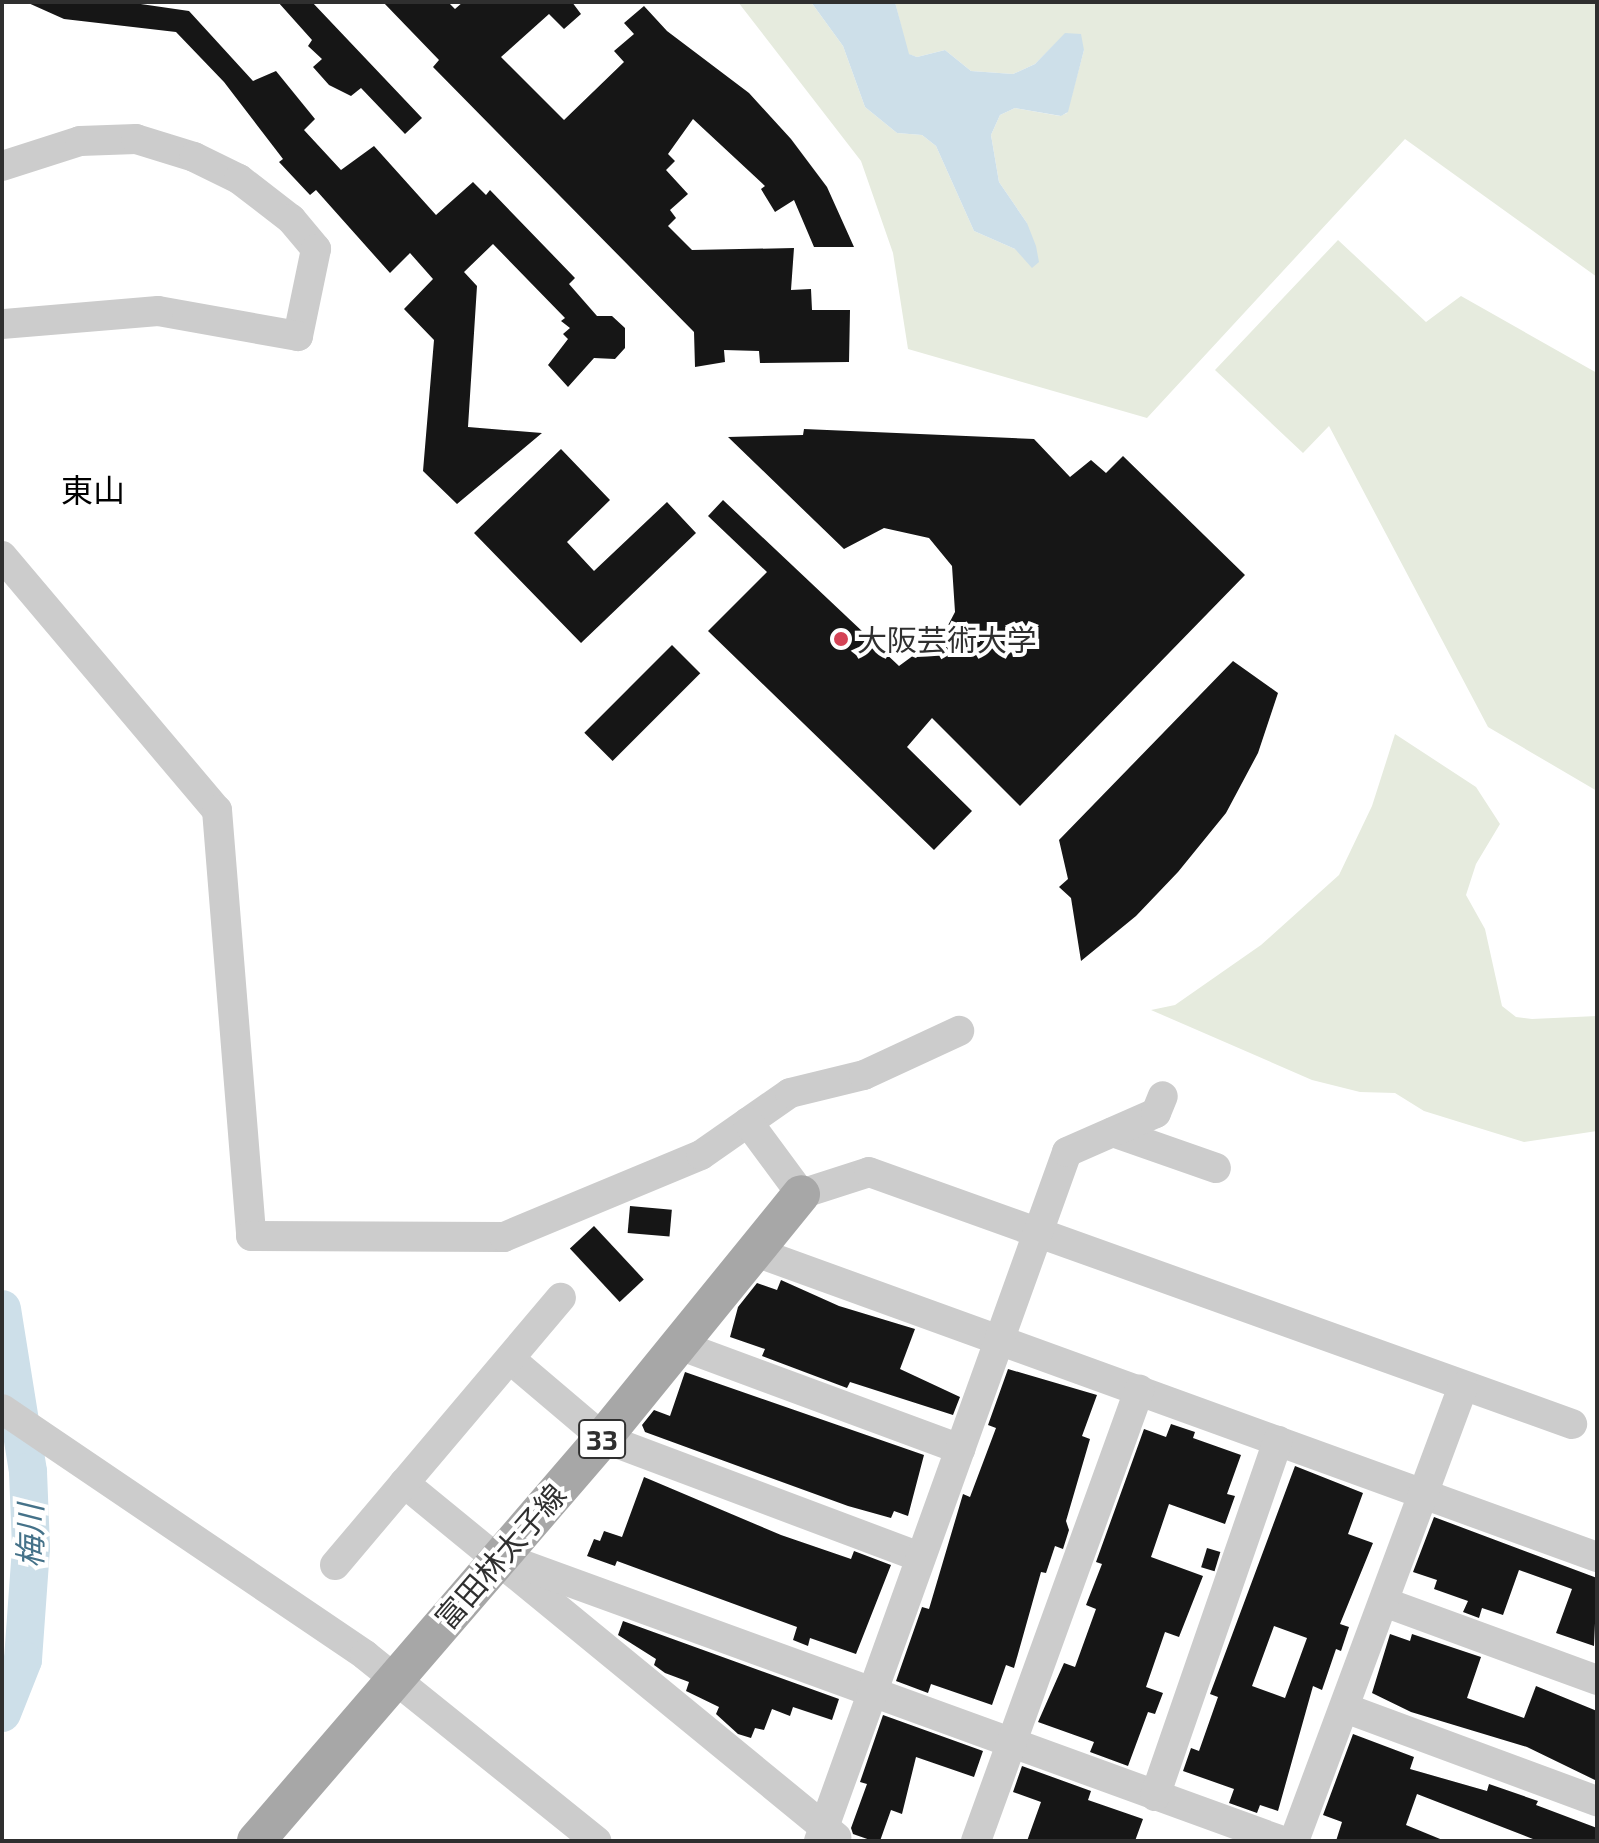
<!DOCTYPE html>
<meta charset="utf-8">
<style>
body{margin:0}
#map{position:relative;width:1599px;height:1843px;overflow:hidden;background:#fff;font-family:"Exo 2","Noto Sans JP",sans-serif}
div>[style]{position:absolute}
.green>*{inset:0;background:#e6ebde}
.water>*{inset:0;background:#cddfe9}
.river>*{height:38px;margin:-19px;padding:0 19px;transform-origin:19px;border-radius:19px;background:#cddfe9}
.building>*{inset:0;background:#161616;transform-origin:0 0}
.minor>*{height:30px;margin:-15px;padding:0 15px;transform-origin:15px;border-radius:15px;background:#ccc}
.major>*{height:38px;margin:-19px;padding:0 19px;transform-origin:19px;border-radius:19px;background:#a7a7a7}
.dots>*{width:22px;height:22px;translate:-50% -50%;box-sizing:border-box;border:4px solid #fff;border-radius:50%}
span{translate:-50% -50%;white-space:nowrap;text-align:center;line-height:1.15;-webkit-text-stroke:8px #fff;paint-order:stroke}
.shield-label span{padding:2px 6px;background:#fff;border:2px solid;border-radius:6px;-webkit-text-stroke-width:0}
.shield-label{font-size:28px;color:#2f2f2f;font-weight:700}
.poi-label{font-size:30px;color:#2f2f2f}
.left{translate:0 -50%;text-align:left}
.street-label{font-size:30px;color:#2f2f2f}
.neighbourhood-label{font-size:32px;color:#000}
.water-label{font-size:32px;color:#457289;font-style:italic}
.frame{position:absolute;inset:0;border:4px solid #2f2f2f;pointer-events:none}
</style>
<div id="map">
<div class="green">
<div style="clip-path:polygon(738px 2px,811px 2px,843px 46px,865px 107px,897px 133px,922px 135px,936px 146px,974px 231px,1015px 249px,1027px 223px,999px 182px,991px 135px,1000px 115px,1015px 108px,1060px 116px,1067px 113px,1084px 50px,1065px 34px,1035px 64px,1013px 74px,971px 71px,945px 50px,917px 57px,908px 54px,895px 2px,1597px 2px,1597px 277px,1405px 139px,1147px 418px,908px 349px,893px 253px,861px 161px)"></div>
<div style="clip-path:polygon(1338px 240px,1426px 322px,1461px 296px,1597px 373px,1597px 791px,1488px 727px,1329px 426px,1303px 453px,1215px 370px)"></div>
<div style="clip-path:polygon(1395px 734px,1476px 787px,1500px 824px,1476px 864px,1466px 895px,1485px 929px,1502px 1006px,1516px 1017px,1532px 1019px,1597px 1016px,1597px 1131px,1524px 1142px,1424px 1111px,1395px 1093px,1360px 1092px,1312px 1080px,1151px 1010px,1175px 1005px,1261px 945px,1339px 875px,1372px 806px)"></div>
</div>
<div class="water">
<div style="clip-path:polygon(811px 2px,895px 2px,909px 54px,917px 57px,945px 50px,971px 71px,1013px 74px,1035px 64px,1065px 33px,1081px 34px,1084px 50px,1068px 112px,1061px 116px,1015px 108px,1000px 115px,991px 135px,999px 182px,1027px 223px,1036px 246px,1039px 262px,1032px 268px,1015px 249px,974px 231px,936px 146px,922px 135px,897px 133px,865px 107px,843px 46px)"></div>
</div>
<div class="river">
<div style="left:2px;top:1309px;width:165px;rotate:80.9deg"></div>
<div style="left:28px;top:1472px;width:76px;rotate:87.7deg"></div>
<div style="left:31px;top:1548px;width:112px;rotate:94.1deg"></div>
<div style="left:23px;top:1660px;width:57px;rotate:111.6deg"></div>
</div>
<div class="building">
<div style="clip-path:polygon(26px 2px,127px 2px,189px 11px,253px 81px,276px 71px,315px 119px,304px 130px,341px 170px,374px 146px,436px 215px,473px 182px,486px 195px,490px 190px,575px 278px,569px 284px,597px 316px,612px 316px,625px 328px,625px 348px,615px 359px,594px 358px,568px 387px,548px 365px,568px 339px,563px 334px,570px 328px,561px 321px,565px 318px,493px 244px,464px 272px,477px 286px,468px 427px,542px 433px,457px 504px,423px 471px,434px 340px,404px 309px,433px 279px,410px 253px,390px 273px,316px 190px,310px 195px,279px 162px,283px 159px,224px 82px,176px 32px,64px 19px)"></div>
<div style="clip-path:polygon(278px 2px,312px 2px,422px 118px,405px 134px,361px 88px,351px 96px,329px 85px,313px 67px,322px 59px,308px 46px,312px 40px)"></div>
<div style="clip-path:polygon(383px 2px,448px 2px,455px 9px,463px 2px,572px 2px,581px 14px,564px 29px,549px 14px,501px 57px,564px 120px,624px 62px,614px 51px,634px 34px,624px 23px,644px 6px,667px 31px,749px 93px,791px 139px,827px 187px,854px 247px,814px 247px,794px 200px,775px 212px,761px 189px,765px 186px,693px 119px,668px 154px,675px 161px,666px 170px,688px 194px,670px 210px,676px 218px,668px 226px,692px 250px,794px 248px,791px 290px,811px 289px,812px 310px,850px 310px,849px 362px,760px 363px,759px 351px,724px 350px,725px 362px,695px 367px,694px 332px,433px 67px,439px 60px)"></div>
<div style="clip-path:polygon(804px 429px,1034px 439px,1070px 477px,1091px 460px,1106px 473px,1123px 456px,1245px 575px,1020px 806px,932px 718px,907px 747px,972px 811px,934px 850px,708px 631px,767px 572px,708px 516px,723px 500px,899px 666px,944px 633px,955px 612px,952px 566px,929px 538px,884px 528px,844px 549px,728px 437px,803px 435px)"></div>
<div style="clip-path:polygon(561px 449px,610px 500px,567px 542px,594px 571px,667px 502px,696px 533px,581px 643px,474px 533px)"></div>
<div style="left:672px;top:645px;width:40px;height:124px;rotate:45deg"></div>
<div style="clip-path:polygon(1233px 661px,1278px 693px,1258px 753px,1226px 813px,1178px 872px,1136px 916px,1081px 961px,1071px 898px,1059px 887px,1068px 879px,1059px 840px)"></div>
<div style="left:630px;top:1206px;width:42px;height:27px;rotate:5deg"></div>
<div style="left:594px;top:1226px;width:73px;height:33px;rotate:47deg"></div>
<div style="clip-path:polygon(781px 1280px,839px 1306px,915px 1329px,900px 1369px,960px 1397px,953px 1415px,850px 1382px,847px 1388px,762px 1356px,765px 1349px,730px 1337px,738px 1307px,757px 1283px,777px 1290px)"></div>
<div style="clip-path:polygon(1008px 1369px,1097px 1395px,1082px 1436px,1090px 1439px,1066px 1521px,1069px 1530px,1063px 1549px,1055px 1546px,1046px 1573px,1041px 1572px,1014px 1668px,1006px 1665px,992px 1705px,931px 1684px,928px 1693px,896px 1681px,922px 1607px,929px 1609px,963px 1494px,970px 1497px,996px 1428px,988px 1425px)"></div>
<div style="clip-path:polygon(685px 1372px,924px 1455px,908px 1516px,894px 1511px,891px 1518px,848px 1506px,645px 1432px,642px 1425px,654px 1410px,670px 1416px)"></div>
<div style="clip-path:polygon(1171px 1424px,1195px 1432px,1193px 1438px,1241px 1455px,1227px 1494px,1235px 1496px,1225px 1524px,1169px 1504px,1151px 1557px,1203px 1576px,1179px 1637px,1165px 1632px,1146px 1687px,1163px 1693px,1155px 1714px,1148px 1712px,1128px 1766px,1090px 1752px,1094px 1742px,1038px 1722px,1064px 1663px,1075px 1667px,1096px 1609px,1086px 1605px,1102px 1564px,1096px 1562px,1144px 1429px,1166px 1437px)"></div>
<div style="clip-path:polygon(evenodd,1295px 1466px,1363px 1493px,1348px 1534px,1373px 1543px,1340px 1624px,1349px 1627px,1341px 1651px,1336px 1649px,1322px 1690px,1313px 1686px,1278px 1811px,1260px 1805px,1257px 1813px,1229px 1803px,1234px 1789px,1183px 1771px,1191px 1748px,1199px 1751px,1218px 1697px,1210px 1694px,1295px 1466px,1274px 1626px,1307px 1638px,1285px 1698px,1252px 1686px,1274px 1626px)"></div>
<div style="clip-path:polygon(644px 1477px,781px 1535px,851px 1559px,854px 1551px,891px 1565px,856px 1654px,810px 1638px,808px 1646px,793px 1640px,797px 1627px,617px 1561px,615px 1566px,587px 1556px,594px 1539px,600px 1541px,604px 1531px,622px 1537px)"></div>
<div style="clip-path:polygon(1434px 1517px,1597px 1578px,1594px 1646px,1556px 1633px,1572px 1589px,1519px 1570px,1503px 1615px,1482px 1608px,1479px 1618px,1463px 1612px,1468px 1601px,1434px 1589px,1437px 1580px,1413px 1572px)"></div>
<div style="left:1207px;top:1548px;width:14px;height:20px;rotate:17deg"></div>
<div style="clip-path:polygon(623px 1621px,839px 1699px,832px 1720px,793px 1707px,790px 1716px,772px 1709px,764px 1730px,755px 1728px,751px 1738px,738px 1734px,716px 1714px,719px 1707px,686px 1691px,689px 1682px,665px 1673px,654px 1665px,656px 1659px,618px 1635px)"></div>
<div style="clip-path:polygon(1390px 1634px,1410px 1641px,1412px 1634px,1481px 1657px,1467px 1698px,1524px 1718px,1536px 1686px,1597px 1711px,1597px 1781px,1527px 1747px,1411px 1712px,1372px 1693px)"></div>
<div style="clip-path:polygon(883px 1715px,983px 1751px,974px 1777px,916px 1757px,902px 1814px,891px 1810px,880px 1841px,873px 1841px,853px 1834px,851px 1828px,867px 1784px,860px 1782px)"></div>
<div style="clip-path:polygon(1353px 1734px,1414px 1757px,1410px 1769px,1487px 1791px,1489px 1784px,1538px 1801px,1536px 1805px,1597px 1828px,1597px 1841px,1538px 1841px,1417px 1794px,1406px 1825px,1445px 1841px,1336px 1841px,1342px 1822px,1323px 1815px)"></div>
<div style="clip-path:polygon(1022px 1766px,1091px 1791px,1088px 1800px,1143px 1819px,1135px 1841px,1027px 1841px,1041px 1802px,1013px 1792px)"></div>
</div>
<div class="minor">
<div style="left:2px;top:166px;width:82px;rotate:-17.8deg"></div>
<div style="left:80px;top:141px;width:56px;rotate:-2deg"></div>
<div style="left:136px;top:139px;width:61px;rotate:17.2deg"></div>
<div style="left:194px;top:157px;width:50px;rotate:26.1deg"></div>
<div style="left:239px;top:179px;width:66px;rotate:37.6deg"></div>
<div style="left:291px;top:219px;width:39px;rotate:50deg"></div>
<div style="left:316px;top:249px;width:89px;rotate:101.7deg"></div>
<div style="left:298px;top:336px;width:142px;rotate:-169.9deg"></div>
<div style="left:158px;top:311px;width:157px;rotate:175.2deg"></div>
<div style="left:2px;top:556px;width:333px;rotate:49.8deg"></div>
<div style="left:217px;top:810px;width:427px;rotate:85.4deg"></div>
<div style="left:251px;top:1236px;width:253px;rotate:0.2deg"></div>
<div style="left:504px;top:1237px;width:213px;rotate:-22.6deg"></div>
<div style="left:701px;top:1155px;width:108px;rotate:-34.9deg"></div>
<div style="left:790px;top:1093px;width:76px;rotate:-13.7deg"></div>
<div style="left:864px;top:1075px;width:105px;rotate:-24.9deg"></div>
<div style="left:748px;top:1122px;width:89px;rotate:53.6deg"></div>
<div style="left:801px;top:1194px;width:71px;rotate:-17.9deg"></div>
<div style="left:869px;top:1172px;width:747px;rotate:19.72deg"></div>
<div style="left:1113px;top:1132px;width:109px;rotate:19.3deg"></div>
<div style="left:756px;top:1252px;width:895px;rotate:19.93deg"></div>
<div style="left:679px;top:1345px;width:300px;rotate:20.3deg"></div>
<div style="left:510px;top:1359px;width:122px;rotate:40.3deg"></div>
<div style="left:603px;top:1438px;width:339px;rotate:20.6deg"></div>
<div style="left:2px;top:1409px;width:439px;rotate:34.1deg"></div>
<div style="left:365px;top:1655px;width:297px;rotate:38.8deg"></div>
<div style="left:404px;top:1483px;width:559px;rotate:39.33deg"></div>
<div style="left:501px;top:1557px;width:831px;rotate:19.98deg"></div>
<div style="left:335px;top:1565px;width:350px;rotate:-49.8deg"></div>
<div style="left:1384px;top:1602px;width:227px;rotate:20.1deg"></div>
<div style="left:1345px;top:1708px;width:269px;rotate:20.3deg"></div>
<div style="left:1155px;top:1796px;width:376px;rotate:-70.9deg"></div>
<div style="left:819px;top:1841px;width:732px;rotate:-70.2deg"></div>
<div style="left:1067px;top:1152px;width:97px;rotate:-23.7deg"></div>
<div style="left:1156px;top:1113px;width:18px;rotate:-68deg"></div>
<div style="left:976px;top:1841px;width:480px;rotate:-70.1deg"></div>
<div style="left:1294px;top:1841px;width:485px;rotate:-69.6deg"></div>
</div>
<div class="major">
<div style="left:256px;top:1841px;width:532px;rotate:-49.27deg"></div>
<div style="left:603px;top:1438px;width:314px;rotate:-50.9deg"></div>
</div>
<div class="dots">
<div style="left:841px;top:639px;background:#d44356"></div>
</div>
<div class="shield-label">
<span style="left:602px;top:1439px">33</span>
</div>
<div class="poi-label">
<span class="left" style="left:857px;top:639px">大阪芸術大学</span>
</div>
<div class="street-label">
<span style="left:500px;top:1556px;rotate:-49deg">富田林太子線</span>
</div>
<div class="neighbourhood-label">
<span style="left:93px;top:489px">東山</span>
</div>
<div class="water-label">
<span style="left:29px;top:1536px;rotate:-90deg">梅川</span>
</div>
<div class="frame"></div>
</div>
